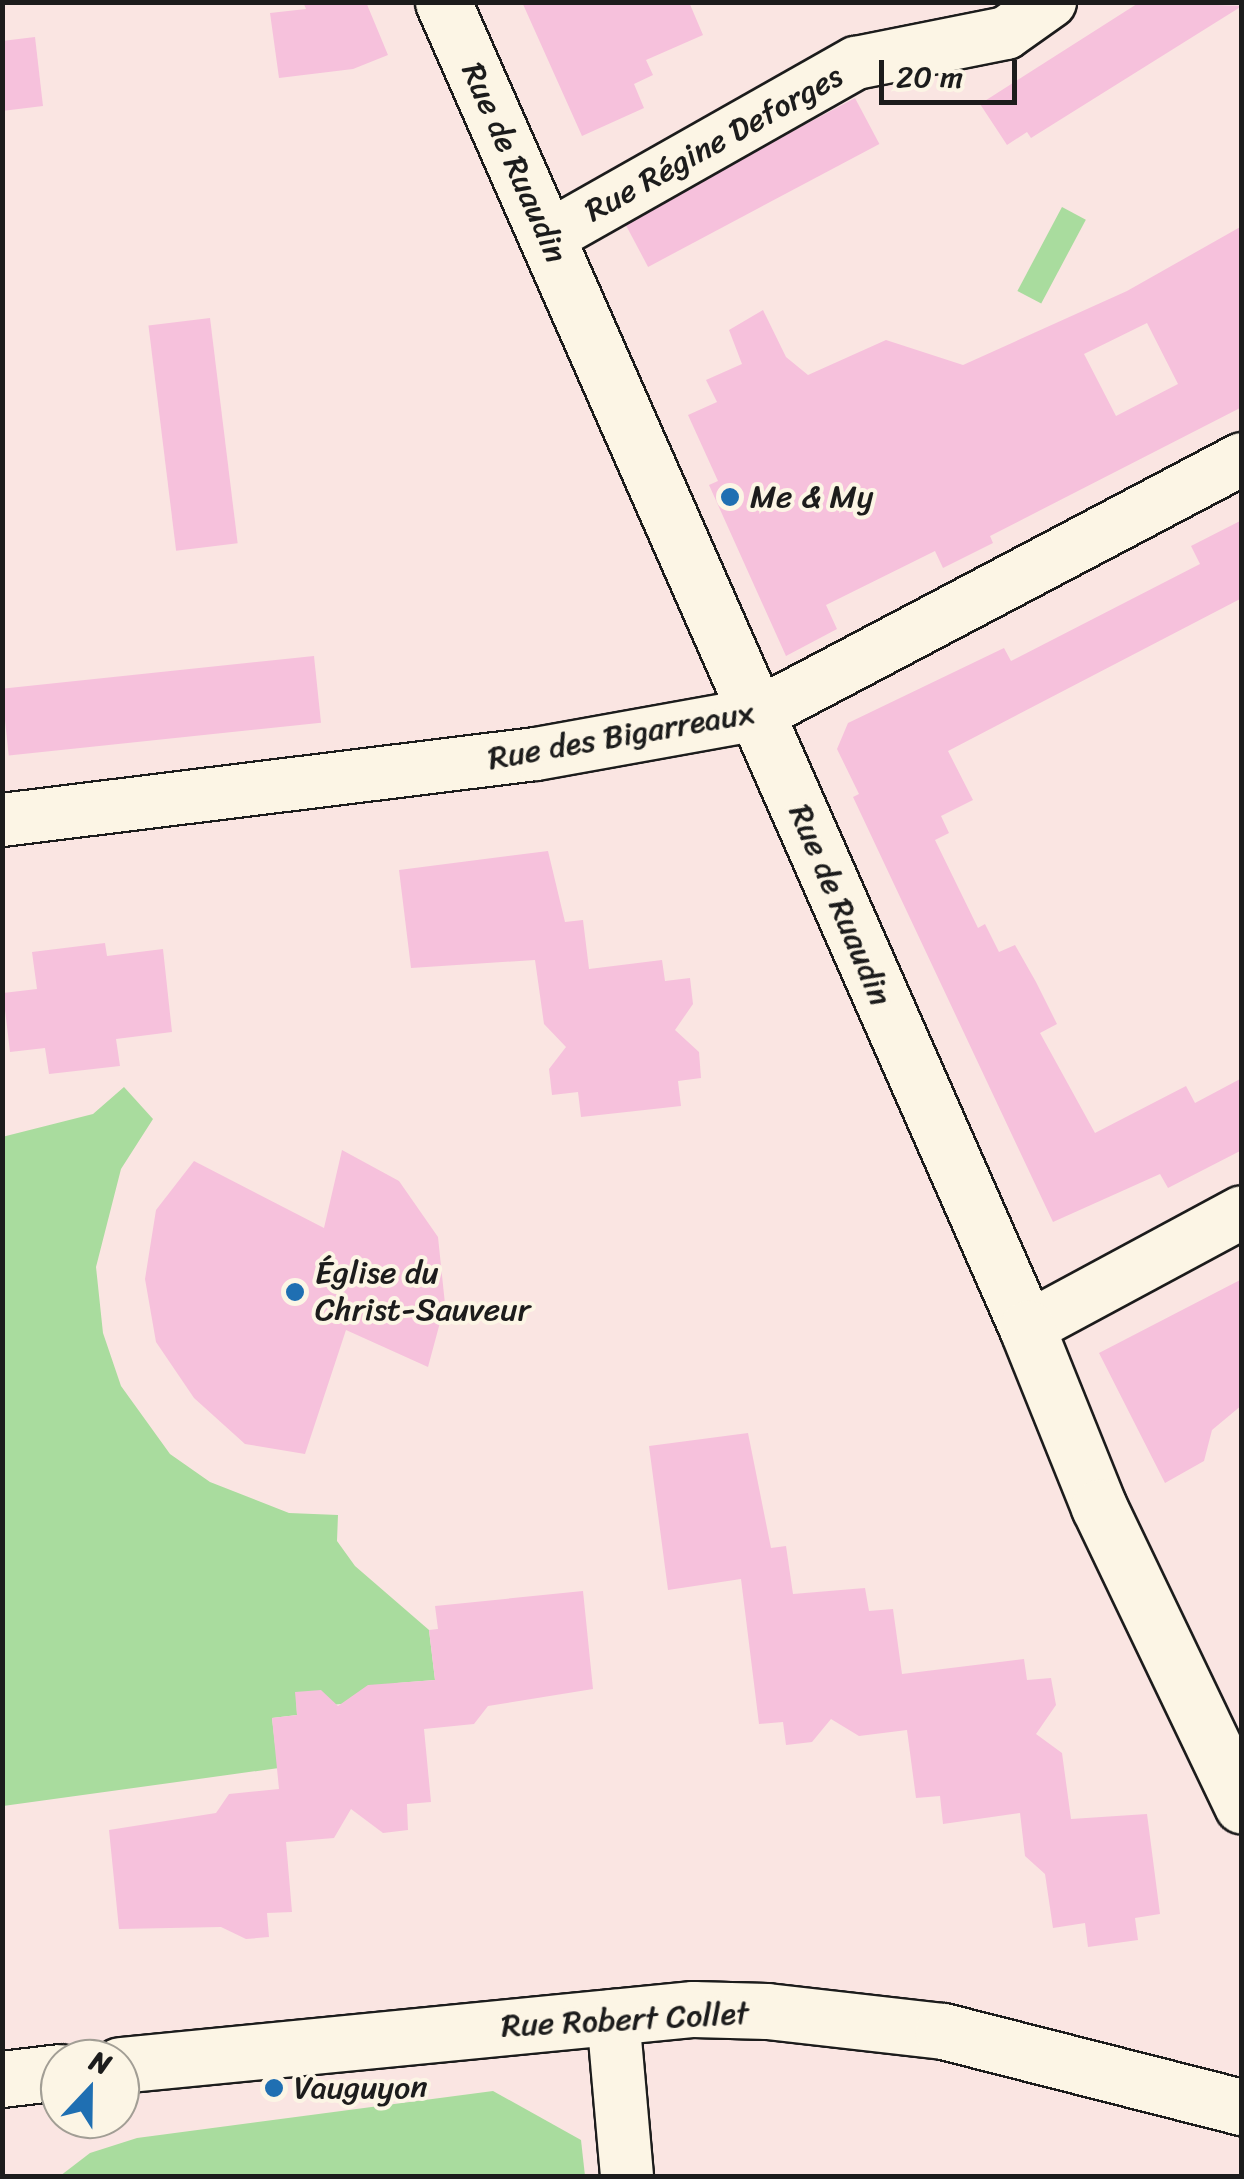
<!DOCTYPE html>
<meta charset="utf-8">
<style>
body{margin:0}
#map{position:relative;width:1244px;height:2179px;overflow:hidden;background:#fae5e2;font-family:Sriracha,sans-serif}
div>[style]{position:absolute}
.green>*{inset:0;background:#a9dc9e;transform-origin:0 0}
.building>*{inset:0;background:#f6c1dc;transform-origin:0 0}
.roads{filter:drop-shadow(2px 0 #1c1c1c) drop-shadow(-2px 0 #1c1c1c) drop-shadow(0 2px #1c1c1c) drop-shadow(0 -2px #1c1c1c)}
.minor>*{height:52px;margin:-26px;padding:0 26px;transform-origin:26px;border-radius:26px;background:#fcf5e5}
.tertiary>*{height:55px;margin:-27.5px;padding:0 27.5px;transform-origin:27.5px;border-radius:27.5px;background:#fcf5e5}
.dots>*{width:28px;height:28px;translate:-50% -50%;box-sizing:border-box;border:5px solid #fcf5e5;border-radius:50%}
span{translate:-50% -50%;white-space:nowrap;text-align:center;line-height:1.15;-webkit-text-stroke:8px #fcf5e5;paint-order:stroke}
.street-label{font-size:32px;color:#1c1c1c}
.poi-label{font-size:32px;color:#1c1c1c}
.left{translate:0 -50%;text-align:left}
.frame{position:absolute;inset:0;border:5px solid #1c1c1c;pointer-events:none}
.north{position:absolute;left:40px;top:2039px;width:100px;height:100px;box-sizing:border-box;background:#fcf5e5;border:2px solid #a29e95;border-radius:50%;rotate:22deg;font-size:28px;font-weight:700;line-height:40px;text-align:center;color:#1c1c1c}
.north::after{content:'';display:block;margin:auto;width:35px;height:45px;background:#1f6fb2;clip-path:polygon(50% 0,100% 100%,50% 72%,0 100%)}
.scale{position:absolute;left:879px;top:60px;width:138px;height:45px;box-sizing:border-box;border:5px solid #1c1c1c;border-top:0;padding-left:12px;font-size:30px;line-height:35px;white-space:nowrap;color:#1c1c1c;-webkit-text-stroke:8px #fcf5e5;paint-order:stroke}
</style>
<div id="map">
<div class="green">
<div style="left:1062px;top:207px;width:27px;height:95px;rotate:28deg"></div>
<div style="clip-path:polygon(124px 1087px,153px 1119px,121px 1169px,96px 1267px,103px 1333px,121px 1386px,170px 1454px,210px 1482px,289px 1513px,338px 1515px,337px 1541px,355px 1566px,429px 1630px,435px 1680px,397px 1683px,361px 1702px,331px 1705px,296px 1693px,297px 1715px,272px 1718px,275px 1744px,293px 1766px,3px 1806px,2px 1137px,93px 1114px)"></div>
<div style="clip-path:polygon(493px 2091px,581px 2140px,585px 2176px,60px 2176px,90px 2153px,137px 2138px)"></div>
</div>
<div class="building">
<div style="clip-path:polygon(303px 2px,366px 2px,388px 55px,353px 69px,279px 78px,270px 13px,306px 9px)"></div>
<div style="clip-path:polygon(522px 2px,689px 2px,703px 35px,646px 60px,653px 75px,634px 84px,644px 108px,582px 136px)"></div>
<div style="clip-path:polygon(1140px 2px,1242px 6px,1031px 138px,1027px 132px,1007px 145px,980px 104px)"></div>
<div style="clip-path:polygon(35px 37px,43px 106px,2px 111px,2px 41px)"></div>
<div style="left:855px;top:98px;width:52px;height:262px;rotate:62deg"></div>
<div style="clip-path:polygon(evenodd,1242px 226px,1242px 407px,990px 536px,993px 543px,943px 568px,935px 551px,826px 605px,837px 629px,786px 656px,709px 485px,718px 481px,688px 415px,717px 402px,706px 380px,742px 364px,729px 330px,763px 310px,786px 357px,808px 375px,886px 340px,963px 365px,1127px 291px,1242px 226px,1147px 323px,1178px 384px,1116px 416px,1084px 354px,1147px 323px)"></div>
<div style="left:210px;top:318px;width:227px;height:62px;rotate:83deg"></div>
<div style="clip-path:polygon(1242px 520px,1242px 598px,948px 751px,973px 800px,941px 816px,949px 833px,935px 840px,978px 928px,985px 924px,999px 952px,1015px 945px,1036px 982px,1057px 1024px,1040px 1033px,1095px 1133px,1186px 1086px,1195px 1103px,1242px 1078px,1242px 1150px,1168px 1188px,1160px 1174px,1053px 1222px,853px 797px,859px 794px,837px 749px,848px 723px,1004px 648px,1011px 661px,1200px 564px,1191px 546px)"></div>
<div style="left:314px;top:656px;width:67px;height:314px;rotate:84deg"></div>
<div style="clip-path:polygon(548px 851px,565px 922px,583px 920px,589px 969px,662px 960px,665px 981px,690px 978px,693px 1004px,675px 1030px,699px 1052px,701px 1078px,678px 1081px,681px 1106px,581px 1117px,578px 1092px,552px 1095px,549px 1069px,566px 1047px,544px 1024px,535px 960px,411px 968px,399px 870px)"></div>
<div style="clip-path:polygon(105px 943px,107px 956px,163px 949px,172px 1032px,116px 1039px,120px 1066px,49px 1074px,45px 1048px,10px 1052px,3px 993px,37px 989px,32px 952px)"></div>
<div style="clip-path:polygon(342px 1150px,399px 1181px,438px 1237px,445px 1304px,428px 1367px,346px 1330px,305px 1454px,245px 1444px,194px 1398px,156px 1342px,145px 1279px,156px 1210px,194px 1161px,324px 1228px)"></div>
<div style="clip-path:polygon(1242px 1279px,1242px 1405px,1212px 1430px,1204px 1461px,1165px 1483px,1099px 1353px)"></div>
<div style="clip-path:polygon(748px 1433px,771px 1548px,786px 1546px,793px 1594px,865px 1588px,869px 1611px,893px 1609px,902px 1674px,1024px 1659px,1027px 1680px,1051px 1678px,1056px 1705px,1036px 1734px,1062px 1753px,1071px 1819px,1147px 1814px,1160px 1914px,1135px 1918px,1138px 1940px,1088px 1947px,1085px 1923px,1053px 1928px,1045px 1874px,1025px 1856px,1020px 1813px,943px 1824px,940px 1796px,916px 1798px,907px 1730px,859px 1736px,831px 1719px,812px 1742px,786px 1745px,783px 1722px,759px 1724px,741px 1579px,668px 1590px,649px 1446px)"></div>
<div style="clip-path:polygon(583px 1591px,593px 1689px,488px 1706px,474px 1724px,424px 1729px,431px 1802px,407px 1804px,408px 1830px,383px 1833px,351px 1809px,334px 1838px,286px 1842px,292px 1912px,267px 1913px,269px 1937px,246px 1939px,221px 1927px,119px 1929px,109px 1830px,216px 1813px,229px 1794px,279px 1789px,272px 1718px,297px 1715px,295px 1692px,321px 1690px,338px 1706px,368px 1685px,435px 1680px,429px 1630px,438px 1629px,435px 1606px)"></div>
</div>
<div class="roads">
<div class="minor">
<div style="left:548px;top:237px;width:354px;rotate:-29.5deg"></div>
<div style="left:856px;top:63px;width:153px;rotate:-11.3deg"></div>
<div style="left:1006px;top:33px;width:54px;rotate:-35.2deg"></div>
<div style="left:2px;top:820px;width:538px;rotate:-7.05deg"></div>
<div style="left:536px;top:754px;width:226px;rotate:-10.2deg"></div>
<div style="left:758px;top:714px;width:547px;rotate:-27.78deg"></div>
<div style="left:1027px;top:1328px;width:244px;rotate:-28.3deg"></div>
<div style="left:613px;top:2016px;width:161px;rotate:85deg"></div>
</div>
<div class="tertiary">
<div style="left:443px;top:2px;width:1449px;rotate:66.23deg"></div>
<div style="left:1027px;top:1328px;width:193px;rotate:68.1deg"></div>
<div style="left:1099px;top:1507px;width:331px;rotate:64.4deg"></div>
<div style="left:120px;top:2065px;width:576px;rotate:-5.58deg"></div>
<div style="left:693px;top:2009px;width:74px;rotate:1.5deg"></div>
<div style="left:767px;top:2011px;width:177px;rotate:6.5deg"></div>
<div style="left:943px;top:2031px;width:309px;rotate:14.3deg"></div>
<div style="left:2px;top:2079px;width:58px;rotate:-6.9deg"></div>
</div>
</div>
<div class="dots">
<div style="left:730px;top:497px;background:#1f6fb2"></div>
<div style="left:295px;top:1292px;background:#1f6fb2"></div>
<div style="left:274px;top:2088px;background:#1f6fb2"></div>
</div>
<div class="street-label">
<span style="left:714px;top:144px;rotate:-29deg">Rue Régine Deforges</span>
<span style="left:514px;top:163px;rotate:66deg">Rue de Ruaudin</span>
<span style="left:621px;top:736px;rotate:-10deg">Rue des Bigarreaux</span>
<span style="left:840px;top:905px;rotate:67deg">Rue de Ruaudin</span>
<span style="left:625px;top:2020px;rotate:-3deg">Rue Robert Collet</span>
</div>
<div class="poi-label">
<span class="left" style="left:750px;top:497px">Me &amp; My</span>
<span class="left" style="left:315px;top:1292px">Église du<br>Christ-Sauveur</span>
<span class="left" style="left:294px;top:2088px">Vauguyon</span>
</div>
<div class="frame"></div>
<div class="north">N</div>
<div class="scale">20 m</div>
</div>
